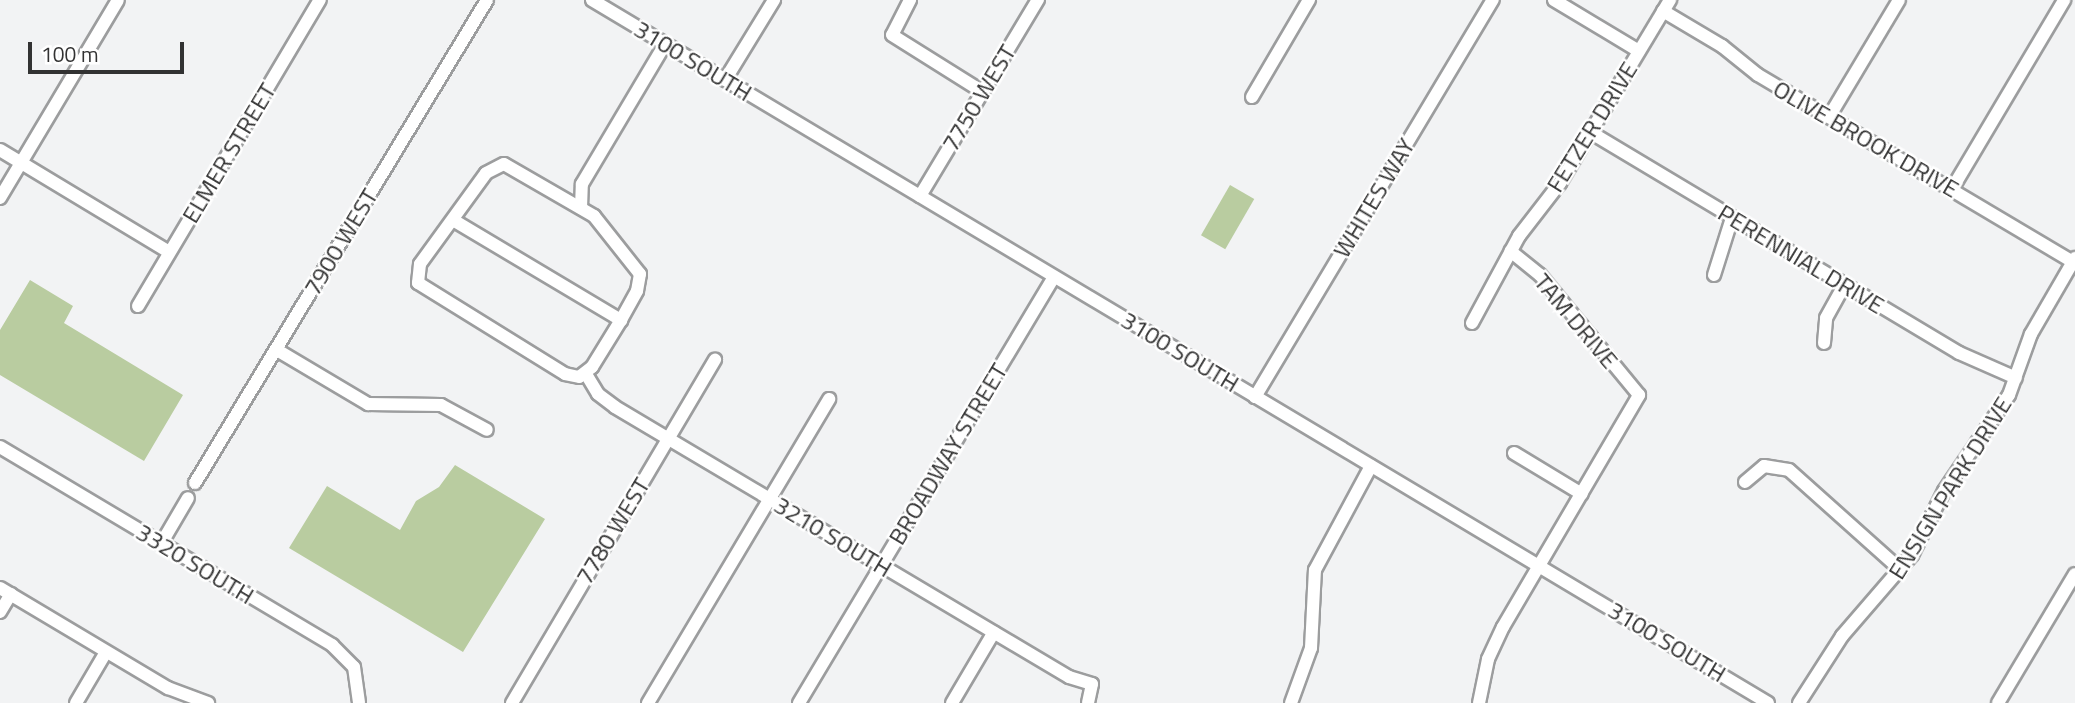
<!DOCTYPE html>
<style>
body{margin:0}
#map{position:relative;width:2075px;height:703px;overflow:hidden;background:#f2f3f4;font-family:"Titillium Web",sans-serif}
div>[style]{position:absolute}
.green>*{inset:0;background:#b9cca0;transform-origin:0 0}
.roads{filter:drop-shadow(2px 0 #9c9d9e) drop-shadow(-2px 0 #9c9d9e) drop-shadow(0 2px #9c9d9e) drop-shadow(0 -2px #9c9d9e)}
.minor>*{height:12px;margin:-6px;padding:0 6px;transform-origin:6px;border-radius:6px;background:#fff}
span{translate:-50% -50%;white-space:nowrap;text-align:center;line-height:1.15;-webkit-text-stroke:5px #fff;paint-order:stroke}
.street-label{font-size:24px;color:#323232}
.scale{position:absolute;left:28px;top:42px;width:156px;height:32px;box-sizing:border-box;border:4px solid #323232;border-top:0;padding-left:9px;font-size:21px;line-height:24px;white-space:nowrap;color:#323232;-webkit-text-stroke:5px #fff;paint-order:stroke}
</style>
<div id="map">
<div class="green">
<div style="left:1230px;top:185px;width:28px;height:58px;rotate:30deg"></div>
<div style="clip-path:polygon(30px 280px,73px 306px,64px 323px,183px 395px,144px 461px,0 375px,0 330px)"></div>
<div style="clip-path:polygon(455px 465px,545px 519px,463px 652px,289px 548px,327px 486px,400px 530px,416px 501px,439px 487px)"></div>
</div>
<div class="roads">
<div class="minor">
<div style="left:592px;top:0;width:1370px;rotate:30.87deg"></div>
<div style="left:910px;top:0;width:39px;rotate:117deg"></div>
<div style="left:892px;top:35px;width:107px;rotate:32.1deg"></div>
<div style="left:1554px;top:0;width:99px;rotate:31deg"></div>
<div style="left:1663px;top:11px;width:69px;rotate:30.7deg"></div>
<div style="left:1722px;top:46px;width:46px;rotate:38.9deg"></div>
<div style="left:1758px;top:75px;width:366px;rotate:30.7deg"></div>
<div style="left:725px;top:80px;width:94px;rotate:-58.5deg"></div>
<div style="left:1252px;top:97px;width:113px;rotate:-59.6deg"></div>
<div style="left:1829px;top:117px;width:136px;rotate:-59.1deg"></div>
<div style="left:1590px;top:132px;width:430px;rotate:30.9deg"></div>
<div style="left:1959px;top:353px;width:62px;rotate:23.7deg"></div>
<div style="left:0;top:150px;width:197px;rotate:31.1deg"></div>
<div style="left:504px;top:164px;width:104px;rotate:30deg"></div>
<div style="left:594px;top:216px;width:74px;rotate:51.6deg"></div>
<div style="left:640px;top:274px;width:17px;rotate:100deg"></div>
<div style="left:637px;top:291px;width:33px;rotate:119deg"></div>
<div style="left:621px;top:320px;width:55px;rotate:121.7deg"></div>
<div style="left:592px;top:367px;width:16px;rotate:142deg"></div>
<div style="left:579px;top:377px;width:14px;rotate:-168deg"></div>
<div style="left:565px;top:374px;width:173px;rotate:-148.2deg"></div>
<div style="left:418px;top:283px;width:19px;rotate:-84deg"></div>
<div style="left:420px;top:264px;width:112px;rotate:-54deg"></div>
<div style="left:486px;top:173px;width:20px;rotate:-27deg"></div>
<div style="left:1952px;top:189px;width:220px;rotate:-59.3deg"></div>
<div style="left:920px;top:196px;width:229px;rotate:-59deg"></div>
<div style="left:0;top:198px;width:230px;rotate:-59.2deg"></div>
<div style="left:581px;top:208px;width:24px;rotate:-88deg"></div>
<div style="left:582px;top:184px;width:163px;rotate:-59.3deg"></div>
<div style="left:453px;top:220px;width:196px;rotate:30.8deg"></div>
<div style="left:1714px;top:275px;width:60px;rotate:-72.5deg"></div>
<div style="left:138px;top:306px;width:356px;rotate:-59.3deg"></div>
<div style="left:1472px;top:323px;width:99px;rotate:-61.6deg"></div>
<div style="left:1519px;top:236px;width:67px;rotate:-52.3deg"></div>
<div style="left:1560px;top:183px;width:214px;rotate:-59deg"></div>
<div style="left:1824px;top:343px;width:25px;rotate:-85deg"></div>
<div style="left:1826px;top:318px;width:38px;rotate:-61deg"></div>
<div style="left:277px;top:350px;width:106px;rotate:30.7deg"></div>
<div style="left:368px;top:404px;width:73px;rotate:0.8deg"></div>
<div style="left:441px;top:405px;width:52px;rotate:28.5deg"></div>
<div style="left:586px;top:374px;width:23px;rotate:59deg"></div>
<div style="left:598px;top:394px;width:21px;rotate:37deg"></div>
<div style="left:615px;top:407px;width:528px;rotate:30.74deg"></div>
<div style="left:1069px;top:677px;width:24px;rotate:17deg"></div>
<div style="left:1092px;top:684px;width:19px;rotate:102deg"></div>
<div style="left:1255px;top:397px;width:463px;rotate:-59.1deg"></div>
<div style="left:0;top:447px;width:387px;rotate:30.8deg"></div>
<div style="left:332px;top:645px;width:31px;rotate:45deg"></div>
<div style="left:354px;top:667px;width:36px;rotate:82deg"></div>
<div style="left:1514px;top:453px;width:79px;rotate:31.1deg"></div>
<div style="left:1745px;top:482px;width:25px;rotate:-40deg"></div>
<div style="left:1764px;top:466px;width:25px;rotate:9deg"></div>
<div style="left:1789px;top:470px;width:150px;rotate:41.8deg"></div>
<div style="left:195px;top:483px;width:564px;rotate:-58.84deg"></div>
<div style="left:161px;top:544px;width:53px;rotate:-59.6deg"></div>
<div style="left:0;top:588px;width:196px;rotate:30.8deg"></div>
<div style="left:168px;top:688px;width:43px;rotate:20.6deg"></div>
<div style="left:0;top:612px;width:21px;rotate:-59deg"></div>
<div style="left:76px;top:703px;width:59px;rotate:-59.5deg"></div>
<div style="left:512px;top:703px;width:399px;rotate:-59.4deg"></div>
<div style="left:648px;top:703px;width:354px;rotate:-59.2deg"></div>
<div style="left:799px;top:703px;width:496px;rotate:-59.1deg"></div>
<div style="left:952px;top:703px;width:82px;rotate:-59.4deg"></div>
<div style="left:1291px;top:703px;width:59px;rotate:-70deg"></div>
<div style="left:1311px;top:648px;width:78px;rotate:-87.1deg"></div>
<div style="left:1315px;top:570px;width:118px;rotate:-61.7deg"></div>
<div style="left:1479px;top:703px;width:45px;rotate:-78.4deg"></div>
<div style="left:1488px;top:659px;width:35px;rotate:-65deg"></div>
<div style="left:1503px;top:627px;width:269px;rotate:-59.6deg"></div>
<div style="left:1639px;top:395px;width:156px;rotate:-129.5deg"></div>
<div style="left:1540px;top:275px;width:38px;rotate:-141deg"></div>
<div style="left:1799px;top:703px;width:80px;rotate:-57.3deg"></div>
<div style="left:1842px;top:636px;width:107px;rotate:-49.2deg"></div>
<div style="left:1912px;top:555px;width:72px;rotate:-63.4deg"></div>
<div style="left:1944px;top:491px;width:116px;rotate:-55.9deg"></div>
<div style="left:2009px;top:395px;width:65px;rotate:-70.2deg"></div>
<div style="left:2031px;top:334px;width:88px;rotate:-59.9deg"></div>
<div style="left:1998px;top:703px;width:150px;rotate:-59.2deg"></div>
</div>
</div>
<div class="street-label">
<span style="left:693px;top:61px;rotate:31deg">3100 SOUTH</span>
<span style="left:979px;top:98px;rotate:-59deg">7750 WEST</span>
<span style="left:1592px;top:127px;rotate:-58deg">FETZER DRIVE</span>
<span style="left:1866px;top:139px;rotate:30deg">OLIVE BROOK DRIVE</span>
<span style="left:229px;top:153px;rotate:-59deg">ELMER STREET</span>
<span style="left:1374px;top:198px;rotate:-59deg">WHITES WAY</span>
<span style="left:341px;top:242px;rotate:-59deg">7900 WEST</span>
<span style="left:1801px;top:259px;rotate:31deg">PERENNIAL DRIVE</span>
<span style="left:1576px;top:321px;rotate:50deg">TAM DRIVE</span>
<span style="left:1180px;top:352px;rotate:31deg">3100 SOUTH</span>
<span style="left:948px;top:454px;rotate:-59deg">BROADWAY STREET</span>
<span style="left:1950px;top:488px;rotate:-58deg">ENSIGN PARK DRIVE</span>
<span style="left:613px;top:531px;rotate:-59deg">7780 WEST</span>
<span style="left:833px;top:537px;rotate:31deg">3210 SOUTH</span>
<span style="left:195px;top:564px;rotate:31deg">3320 SOUTH</span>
<span style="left:1667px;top:642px;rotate:31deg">3100 SOUTH</span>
</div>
<div class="scale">100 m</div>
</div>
